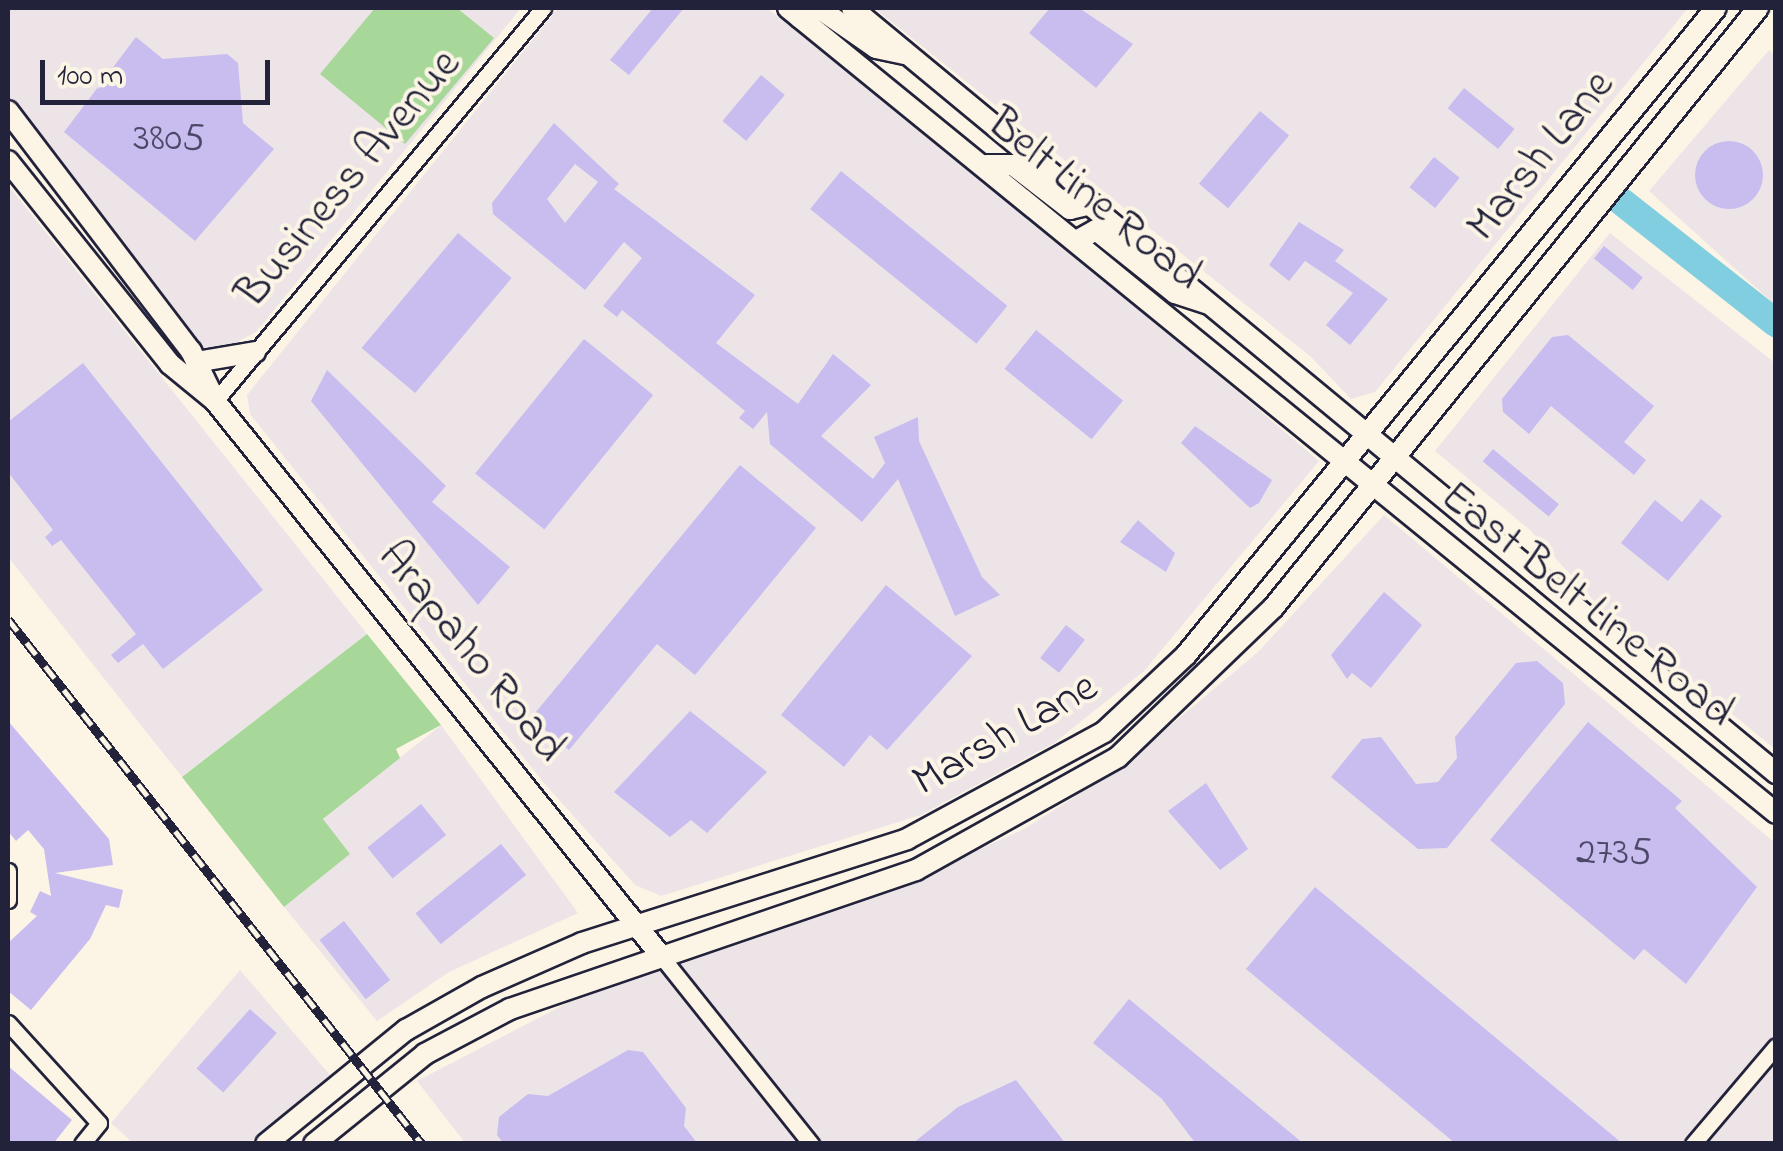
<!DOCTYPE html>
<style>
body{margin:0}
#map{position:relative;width:1783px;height:1151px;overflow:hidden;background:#fcf5e5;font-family:"Indie Flower",sans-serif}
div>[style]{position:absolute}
.built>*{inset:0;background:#ede4e8}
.green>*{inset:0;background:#a8d899}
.river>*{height:28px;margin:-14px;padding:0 14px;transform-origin:14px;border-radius:14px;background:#80cedf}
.building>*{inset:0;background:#c9bdef;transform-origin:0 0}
.round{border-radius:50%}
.roads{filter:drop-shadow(2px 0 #22223b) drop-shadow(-2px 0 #22223b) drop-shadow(0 2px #22223b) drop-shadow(0 -2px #22223b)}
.minor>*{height:15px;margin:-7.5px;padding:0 7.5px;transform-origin:7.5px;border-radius:7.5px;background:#fcf5e5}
.major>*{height:20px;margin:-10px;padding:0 10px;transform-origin:10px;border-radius:10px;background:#fcf5e5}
.rail>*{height:9px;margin-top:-4.5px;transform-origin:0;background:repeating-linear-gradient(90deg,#fcf5e5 0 15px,#22223b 0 30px);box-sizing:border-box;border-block:2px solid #22223b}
span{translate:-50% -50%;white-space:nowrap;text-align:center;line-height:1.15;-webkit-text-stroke:8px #fcf5e5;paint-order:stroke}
.number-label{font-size:40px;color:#4c4968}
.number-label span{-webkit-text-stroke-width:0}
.street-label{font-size:45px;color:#22223b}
.frame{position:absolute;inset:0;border:10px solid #22223b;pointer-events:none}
.scale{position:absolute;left:40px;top:60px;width:230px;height:45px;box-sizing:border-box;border:5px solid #22223b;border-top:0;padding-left:12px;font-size:30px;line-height:35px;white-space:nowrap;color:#22223b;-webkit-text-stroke:8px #fcf5e5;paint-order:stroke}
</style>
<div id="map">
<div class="built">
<div style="clip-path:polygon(8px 8px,521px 8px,256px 332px,217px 353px,200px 348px,8px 104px)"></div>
<div style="clip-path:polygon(558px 8px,766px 8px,895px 100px,1319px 461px,1144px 671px,1054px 743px,921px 815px,661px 896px,635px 885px,544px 783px,250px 414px,247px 395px)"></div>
<div style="clip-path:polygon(874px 8px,1688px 8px,1375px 392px,1351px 399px,1311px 357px)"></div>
<div style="clip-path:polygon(1769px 50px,1776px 56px,1775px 305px,1649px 191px)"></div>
<div style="clip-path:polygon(8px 185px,367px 634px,182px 777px,8px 557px)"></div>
<div style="clip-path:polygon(1610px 233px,1775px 363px,1775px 749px,1596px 603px,1530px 530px,1435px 451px)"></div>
<div style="clip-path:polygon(1384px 515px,1775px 843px,1775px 1143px,466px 1144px,417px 1081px,573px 1000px,888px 891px,1024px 829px,1117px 770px,1258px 652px)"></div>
<div style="clip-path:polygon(441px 725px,578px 913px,449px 972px,377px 1021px,284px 907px,350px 854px,322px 820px)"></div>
<div style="clip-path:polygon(240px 970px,330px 1075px,249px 1143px,133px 1143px,111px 1123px)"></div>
</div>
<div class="green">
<div style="clip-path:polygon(375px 8px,457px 8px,494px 38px,405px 144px,320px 74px)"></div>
<div style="clip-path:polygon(367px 634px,441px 725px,396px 749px,400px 758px,323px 819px,350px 854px,284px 907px,182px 777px)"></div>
</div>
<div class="river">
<div style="left:1622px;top:202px;width:196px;rotate:38.2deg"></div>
</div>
<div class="building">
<div style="clip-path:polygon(653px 8px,684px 8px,629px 75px,610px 60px)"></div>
<div style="clip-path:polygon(1050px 8px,1079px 8px,1133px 44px,1096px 88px,1029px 33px)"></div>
<div style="clip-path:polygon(136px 37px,163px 59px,227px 54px,238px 63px,243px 123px,274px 149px,195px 241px,64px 132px)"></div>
<div style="left:761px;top:75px;width:31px;height:60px;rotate:40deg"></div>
<div style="left:1464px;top:88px;width:65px;height:26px;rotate:39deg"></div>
<div style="left:1260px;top:111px;width:38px;height:95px;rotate:40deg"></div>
<div style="clip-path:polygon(evenodd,554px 123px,619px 184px,614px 189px,755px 295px,716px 343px,798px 404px,833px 354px,871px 385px,821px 436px,873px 479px,885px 463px,874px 437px,918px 417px,919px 441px,982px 577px,1000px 595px,955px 616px,898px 479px,862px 522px,770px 444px,767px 412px,753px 429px,739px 418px,745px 411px,622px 310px,617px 317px,603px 306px,642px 258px,624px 242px,585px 290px,493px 214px,492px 203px,554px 123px,575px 164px,598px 182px,565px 223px,547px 199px,575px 164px)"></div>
<div class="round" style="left:1695px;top:141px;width:68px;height:68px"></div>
<div style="left:1434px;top:157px;width:33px;height:39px;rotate:39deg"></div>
<div style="left:841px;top:171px;width:214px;height:49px;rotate:39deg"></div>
<div style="clip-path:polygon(1299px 222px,1344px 250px,1335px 261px,1388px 299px,1350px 345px,1326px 325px,1353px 293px,1305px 261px,1289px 281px,1269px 265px)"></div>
<div style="left:458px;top:233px;width:70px;height:150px;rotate:40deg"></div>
<div style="left:1604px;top:246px;width:50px;height:16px;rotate:39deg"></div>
<div style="left:1036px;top:330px;width:112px;height:50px;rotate:39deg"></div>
<div style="clip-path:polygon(1568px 335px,1654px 406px,1624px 442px,1646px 460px,1634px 475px,1551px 406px,1529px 434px,1503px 412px,1502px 399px,1552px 337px)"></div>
<div style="left:584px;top:339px;width:89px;height:173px;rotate:39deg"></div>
<div style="clip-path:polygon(83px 363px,263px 590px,163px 669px,143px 644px,118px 663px,111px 655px,136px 634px,61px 540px,52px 546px,45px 537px,53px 530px,8px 472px,8px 422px)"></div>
<div style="clip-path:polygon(327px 370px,446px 486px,432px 502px,510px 567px,478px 605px,311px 401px)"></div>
<div style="clip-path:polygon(1195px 426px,1272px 480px,1259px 503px,1250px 508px,1181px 443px)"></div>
<div style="left:1493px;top:449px;width:86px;height:16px;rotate:40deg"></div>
<div style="clip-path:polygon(740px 465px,816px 528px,695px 675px,657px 644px,569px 750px,531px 718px)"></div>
<div style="clip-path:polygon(1701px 499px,1722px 516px,1668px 581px,1621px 543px,1655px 500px,1682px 522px)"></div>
<div style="clip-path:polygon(1138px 520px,1175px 553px,1166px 572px,1120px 542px)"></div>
<div style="clip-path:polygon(886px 585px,972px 656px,887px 750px,870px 735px,844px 767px,781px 715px)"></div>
<div style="clip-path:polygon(1384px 592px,1422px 625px,1371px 688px,1352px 673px,1347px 679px,1331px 655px)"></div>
<div style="left:1066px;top:625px;width:24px;height:42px;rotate:38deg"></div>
<div style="clip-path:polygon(1537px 661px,1563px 683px,1565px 704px,1447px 848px,1418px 849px,1331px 777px,1362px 739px,1381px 737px,1416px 784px,1438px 782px,1457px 758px,1455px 737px,1516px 663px)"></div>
<div style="clip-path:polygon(690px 711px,767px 772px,707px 833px,691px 820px,670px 837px,614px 792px)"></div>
<div style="clip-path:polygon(8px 721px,109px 839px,113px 865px,55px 873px,123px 890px,119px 908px,106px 905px,90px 939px,31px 1010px,8px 991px,8px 943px,37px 916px,30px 912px,40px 891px,51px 896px,44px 849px,28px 830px,16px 841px,8px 831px)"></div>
<div style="clip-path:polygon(1588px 722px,1682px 801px,1675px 808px,1757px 887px,1686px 984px,1644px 949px,1634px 960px,1490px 840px)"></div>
<div style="clip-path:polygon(1206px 783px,1248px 849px,1220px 870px,1168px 811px)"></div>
<div style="left:421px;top:804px;width:40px;height:69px;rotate:51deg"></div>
<div style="left:501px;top:844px;width:40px;height:110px;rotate:51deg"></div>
<div style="clip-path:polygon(1315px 887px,1623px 1144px,1456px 1144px,1246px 969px)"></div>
<div style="left:344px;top:921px;width:75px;height:31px;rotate:52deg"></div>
<div style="clip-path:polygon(1129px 999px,1304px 1144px,1196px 1144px,1162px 1099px,1093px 1043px)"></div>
<div style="left:250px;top:1009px;width:36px;height:80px;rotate:42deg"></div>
<div style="clip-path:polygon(628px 1050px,643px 1052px,686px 1108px,684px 1126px,698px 1144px,504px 1144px,497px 1135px,499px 1117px,528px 1094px,548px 1096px)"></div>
<div style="clip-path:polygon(8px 1066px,72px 1120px,53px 1144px,8px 1144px)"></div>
<div style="clip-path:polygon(1016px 1080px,1066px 1144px,912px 1144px,958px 1107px)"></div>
</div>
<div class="roads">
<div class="minor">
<div style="left:215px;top:401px;width:512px;rotate:-50.15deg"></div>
<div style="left:8px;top:871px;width:29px;rotate:90deg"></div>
<div style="left:661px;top:956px;width:241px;rotate:51.4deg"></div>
<div style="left:8px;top:1023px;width:135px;rotate:47.7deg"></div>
<div style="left:99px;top:1123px;width:27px;rotate:129deg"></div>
<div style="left:1693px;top:1144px;width:128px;rotate:-49.7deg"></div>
</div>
<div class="major">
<div style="left:788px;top:8px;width:1274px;rotate:39.17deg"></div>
<div style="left:852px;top:8px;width:1200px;rotate:39.62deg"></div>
<div style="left:800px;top:18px;width:22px;rotate:-24deg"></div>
<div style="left:820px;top:9px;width:68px;rotate:34.9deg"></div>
<div style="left:876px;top:48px;width:29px;rotate:12deg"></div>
<div style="left:8px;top:111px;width:302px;rotate:52.7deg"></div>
<div style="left:191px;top:351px;width:48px;rotate:64deg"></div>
<div style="left:8px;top:161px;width:260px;rotate:51.4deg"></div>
<div style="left:170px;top:364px;width:58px;rotate:39.4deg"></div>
<div style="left:215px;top:401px;width:712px;rotate:51.21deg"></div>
<div style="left:986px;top:165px;width:27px"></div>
<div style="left:1013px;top:165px;width:72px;rotate:37.7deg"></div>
<div style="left:1070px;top:209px;width:23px;rotate:-13deg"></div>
<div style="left:1078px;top:240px;width:21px;rotate:-29deg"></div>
<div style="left:1096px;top:230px;width:101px;rotate:38.6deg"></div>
<div style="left:1175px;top:293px;width:33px;rotate:18deg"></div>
<div style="left:196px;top:362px;width:60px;rotate:-9.6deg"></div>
<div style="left:266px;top:1144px;width:181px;rotate:-39.2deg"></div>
<div style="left:406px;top:1030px;width:87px;rotate:-29.5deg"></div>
<div style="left:482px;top:987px;width:109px;rotate:-23.7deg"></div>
<div style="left:582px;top:943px;width:341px;rotate:-17.7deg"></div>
<div style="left:907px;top:839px;width:224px;rotate:-28.5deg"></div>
<div style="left:1104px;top:732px;width:112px;rotate:-43.2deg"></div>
<div style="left:1186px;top:655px;width:836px;rotate:-50.68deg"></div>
<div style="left:314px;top:1144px;width:143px;rotate:-39deg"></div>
<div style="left:425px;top:1054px;width:96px;rotate:-27.9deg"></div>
<div style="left:510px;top:1009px;width:429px;rotate:-18.9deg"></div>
<div style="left:916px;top:870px;width:231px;rotate:-29.2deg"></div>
<div style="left:1118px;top:757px;width:215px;rotate:-43.9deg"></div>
<div style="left:1273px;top:608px;width:772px;rotate:-51.05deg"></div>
</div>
</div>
<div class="rail">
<div style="left:8px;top:619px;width:669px;rotate:51.74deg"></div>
</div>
<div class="number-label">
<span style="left:169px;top:140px">3805</span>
<span style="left:1614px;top:854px">2735</span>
</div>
<div class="street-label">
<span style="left:1542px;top:157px;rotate:-51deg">Marsh Lane</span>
<span style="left:350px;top:180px;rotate:-50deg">Business Avenue</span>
<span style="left:1093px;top:201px;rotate:39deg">Belt Line Road</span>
<span style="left:1586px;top:606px;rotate:39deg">East Belt Line Road</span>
<span style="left:470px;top:653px;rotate:51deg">Arapaho Road</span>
<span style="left:1006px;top:736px;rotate:-30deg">Marsh Lane</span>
</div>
<div class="frame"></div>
<div class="scale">100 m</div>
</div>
